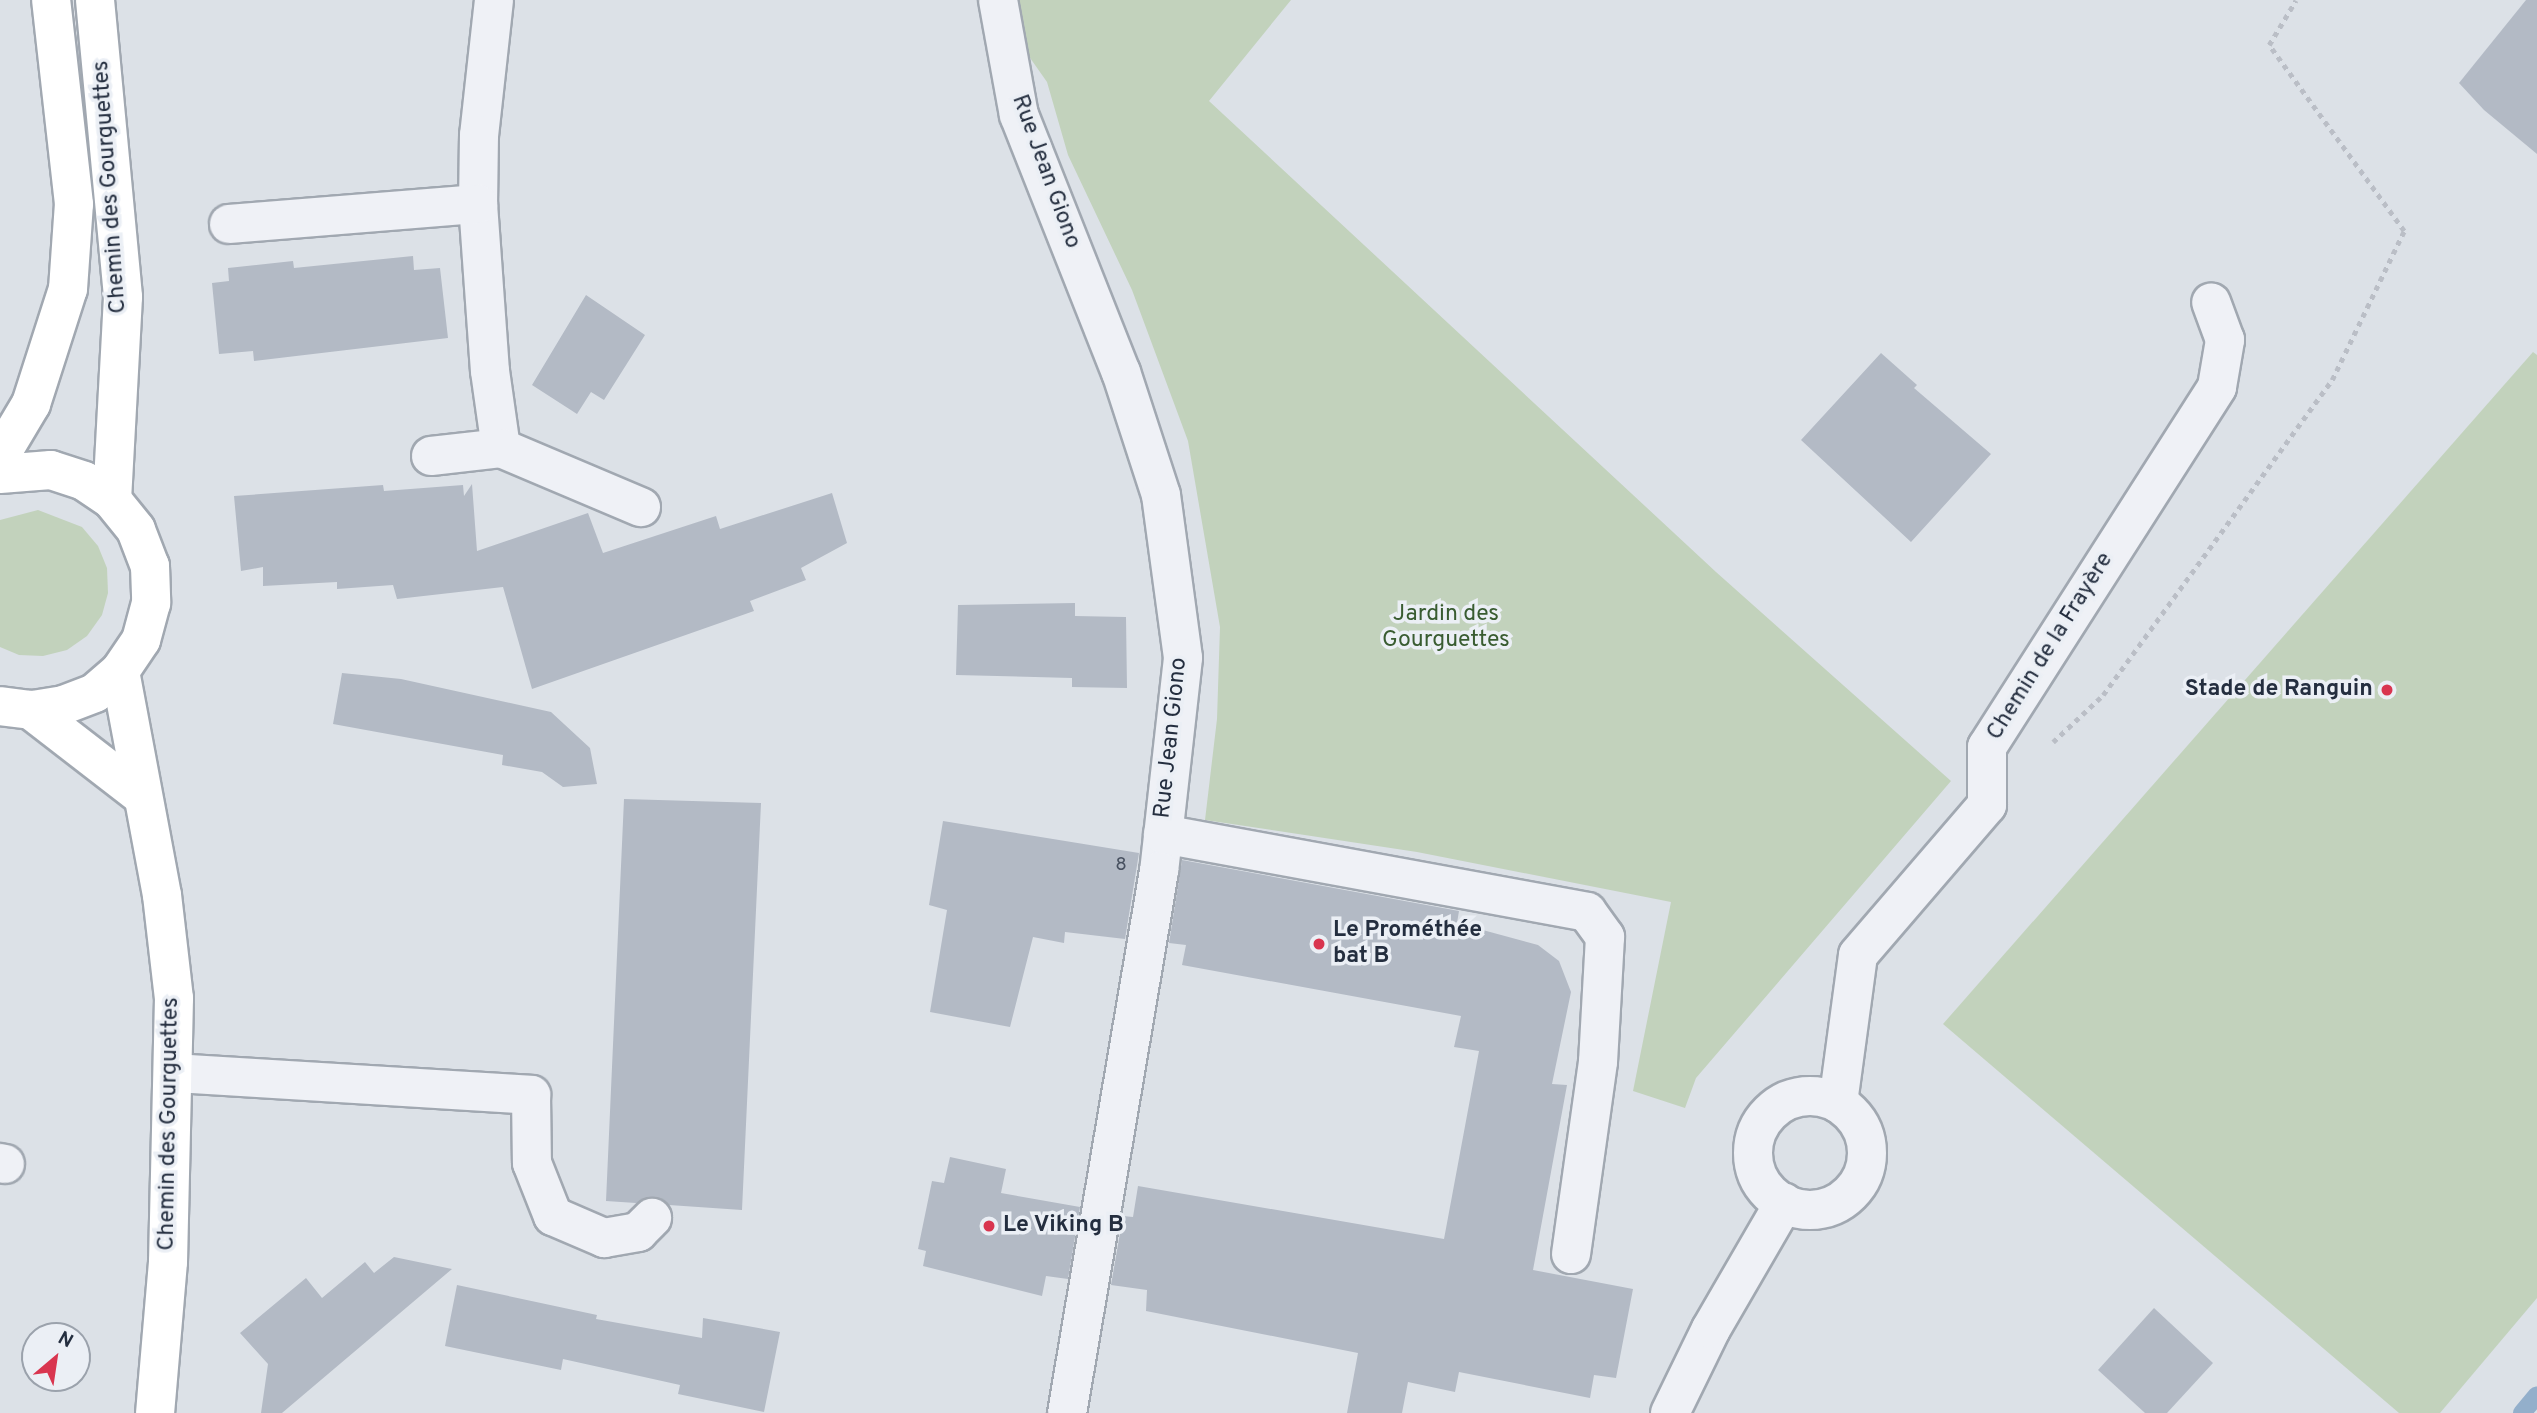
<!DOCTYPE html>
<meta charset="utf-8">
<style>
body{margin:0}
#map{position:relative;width:2537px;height:1413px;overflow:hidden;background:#dce1e7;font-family:Overpass,sans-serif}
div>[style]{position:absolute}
.green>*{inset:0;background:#c2d2bc}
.stream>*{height:18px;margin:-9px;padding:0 9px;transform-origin:9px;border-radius:9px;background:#93afcb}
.building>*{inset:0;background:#b3bac5}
.path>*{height:4.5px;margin-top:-2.25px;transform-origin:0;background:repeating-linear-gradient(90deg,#babec6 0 5px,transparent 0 10px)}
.roads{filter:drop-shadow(2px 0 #a1a8b1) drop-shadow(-2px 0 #a1a8b1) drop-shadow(0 2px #a1a8b1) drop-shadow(0 -2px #a1a8b1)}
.minor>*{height:38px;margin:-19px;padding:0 19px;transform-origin:19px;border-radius:19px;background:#eff1f6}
.minor>.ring{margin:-19px;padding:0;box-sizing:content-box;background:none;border:38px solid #eff1f6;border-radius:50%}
.major>*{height:38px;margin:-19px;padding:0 19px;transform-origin:19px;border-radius:19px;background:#fff}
.dots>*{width:19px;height:19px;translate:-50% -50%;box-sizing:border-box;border:4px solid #ebeff5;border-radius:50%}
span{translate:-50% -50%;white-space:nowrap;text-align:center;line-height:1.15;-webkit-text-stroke:7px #ebeff5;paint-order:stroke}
.number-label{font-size:19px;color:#485160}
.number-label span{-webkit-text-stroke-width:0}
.street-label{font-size:23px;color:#242e3f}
.park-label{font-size:23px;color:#395c31}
.poi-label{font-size:23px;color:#242e3f;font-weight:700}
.right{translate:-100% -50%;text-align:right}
.left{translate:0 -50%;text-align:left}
.north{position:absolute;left:21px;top:1322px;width:70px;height:70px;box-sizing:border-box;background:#ebeff5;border:2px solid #9ba2ac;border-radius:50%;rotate:29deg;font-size:19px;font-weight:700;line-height:28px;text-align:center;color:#242e3f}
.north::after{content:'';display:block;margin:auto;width:24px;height:32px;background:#d9354f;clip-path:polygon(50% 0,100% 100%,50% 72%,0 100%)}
</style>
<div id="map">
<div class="green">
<div style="clip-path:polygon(1018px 0,1291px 0,1209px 101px,1716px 572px,1951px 781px,1696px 1078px,1685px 1108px,1633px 1091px,1671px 902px,1417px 852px,1205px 820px,1217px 719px,1220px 627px,1188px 441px,1132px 290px,1068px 155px,1047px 82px,1028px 55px)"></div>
<div style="clip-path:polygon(2533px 352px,2537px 355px,2537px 1298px,2440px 1413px,2399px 1413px,1943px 1024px)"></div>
<div style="clip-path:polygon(38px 510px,82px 527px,98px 546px,107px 568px,108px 593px,102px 615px,87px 636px,67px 650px,43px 656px,19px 655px,0 647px,0 520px)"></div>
</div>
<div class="stream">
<div style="left:2522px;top:1413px;width:23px;rotate:-50deg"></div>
</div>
<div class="building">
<div style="clip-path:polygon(2526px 0,2537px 0,2537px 154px,2484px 110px,2459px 83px)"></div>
<div style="clip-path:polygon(413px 256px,414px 270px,440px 268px,448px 338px,254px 361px,253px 351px,219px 354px,212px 283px,229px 281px,228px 268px,293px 261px,294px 268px)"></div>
<div style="clip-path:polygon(586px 295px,645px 335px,604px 400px,591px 392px,577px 414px,532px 385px)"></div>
<div style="clip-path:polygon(1881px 353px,1917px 385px,1914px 388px,1991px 454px,1911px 542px,1801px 440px)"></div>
<div style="clip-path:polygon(472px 484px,477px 551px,588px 513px,603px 553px,716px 516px,720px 529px,832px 493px,847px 543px,801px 568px,806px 580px,750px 601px,754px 611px,532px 689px,503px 587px,397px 599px,393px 585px,337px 589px,337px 582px,263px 586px,263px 567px,241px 571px,234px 496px,383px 485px,384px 491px,463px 485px,464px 496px)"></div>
<div style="clip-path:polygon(1075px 603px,1075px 616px,1126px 617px,1127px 688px,1072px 687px,1072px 678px,956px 675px,958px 605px)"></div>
<div style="clip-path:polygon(342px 673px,401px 679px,551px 712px,590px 748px,597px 784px,563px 787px,542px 772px,502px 765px,503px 755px,333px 724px)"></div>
<div style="clip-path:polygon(624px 799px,761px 803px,742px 1210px,669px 1205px,657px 1197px,636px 1203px,606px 1201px)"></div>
<div style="clip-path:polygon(943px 821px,1139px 853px,1125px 939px,1065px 932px,1064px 943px,1033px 937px,1010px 1027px,930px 1012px,947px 910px,929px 905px)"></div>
<div style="clip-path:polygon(1182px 860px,1459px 911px,1457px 923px,1538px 945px,1559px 961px,1571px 992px,1552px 1084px,1567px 1085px,1533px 1270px,1633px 1289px,1616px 1378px,1594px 1375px,1590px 1398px,1459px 1372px,1455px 1392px,1408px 1382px,1402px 1413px,1347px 1413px,1358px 1353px,1146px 1311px,1147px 1290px,1111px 1285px,1123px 1216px,1133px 1217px,1138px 1186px,1444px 1239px,1479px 1051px,1454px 1047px,1461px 1016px,1182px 965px,1186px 945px,1169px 943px)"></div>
<div style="clip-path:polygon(950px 1157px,1006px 1169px,1001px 1193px,1080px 1207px,1068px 1279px,1046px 1276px,1042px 1296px,923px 1266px,926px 1251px,918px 1249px,932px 1181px,944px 1183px)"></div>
<div style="clip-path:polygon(394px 1257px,452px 1269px,282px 1413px,261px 1413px,268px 1364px,240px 1333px,306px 1278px,322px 1298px,365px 1262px,374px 1273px)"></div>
<div style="clip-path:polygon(457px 1285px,597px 1315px,596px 1319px,702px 1338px,703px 1318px,780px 1332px,764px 1412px,678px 1394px,680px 1385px,563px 1359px,561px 1370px,445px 1346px)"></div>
<div style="clip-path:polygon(2154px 1308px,2213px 1363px,2167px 1413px,2145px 1413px,2098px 1370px)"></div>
</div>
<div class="path">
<div style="left:2053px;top:742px;width:69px;rotate:-43.2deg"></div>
<div style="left:2103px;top:695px;width:389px;rotate:-54deg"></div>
<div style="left:2332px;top:380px;width:165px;rotate:-64.2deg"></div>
<div style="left:2404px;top:231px;width:230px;rotate:-126deg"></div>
<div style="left:2269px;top:45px;width:52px;rotate:-59deg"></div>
</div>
<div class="roads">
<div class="minor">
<div style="left:494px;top:0;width:136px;rotate:96.3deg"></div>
<div style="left:479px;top:135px;width:69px;rotate:90.8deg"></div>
<div style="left:478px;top:204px;width:167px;rotate:85.9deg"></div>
<div style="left:490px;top:371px;width:78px;rotate:81.9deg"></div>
<div style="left:501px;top:448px;width:152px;rotate:22.9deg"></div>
<div style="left:998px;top:0;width:117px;rotate:79.7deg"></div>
<div style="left:1019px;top:115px;width:277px;rotate:68.4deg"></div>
<div style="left:1121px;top:372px;width:129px;rotate:72deg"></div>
<div style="left:1161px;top:495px;width:164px;rotate:82.3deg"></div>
<div style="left:1183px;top:658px;width:214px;rotate:96.4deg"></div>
<div style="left:1159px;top:871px;width:550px;rotate:99.63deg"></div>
<div style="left:229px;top:224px;width:250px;rotate:-4.6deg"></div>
<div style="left:431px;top:456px;width:70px;rotate:-6.5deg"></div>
<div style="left:1163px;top:834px;width:431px;rotate:10.4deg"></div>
<div style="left:1587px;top:912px;width:31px;rotate:54deg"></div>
<div style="left:1605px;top:937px;width:125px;rotate:93.2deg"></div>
<div style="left:1598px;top:1062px;width:194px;rotate:98deg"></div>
<div style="left:175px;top:1073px;width:357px;rotate:3.5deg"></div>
<div style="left:531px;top:1095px;width:68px;rotate:89.2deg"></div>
<div style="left:532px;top:1163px;width:57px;rotate:68.4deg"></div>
<div style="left:553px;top:1216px;width:56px;rotate:23.3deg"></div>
<div style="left:604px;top:1238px;width:35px;rotate:-10deg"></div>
<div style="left:638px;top:1232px;width:20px;rotate:-45deg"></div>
<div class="ring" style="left:1753px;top:1096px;width:76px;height:76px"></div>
<div style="left:1838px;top:1103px;width:149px;rotate:-82.3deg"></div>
<div style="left:1858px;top:955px;width:198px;rotate:-49.3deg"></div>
<div style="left:1987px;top:805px;width:58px;rotate:-90deg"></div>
<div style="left:1987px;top:747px;width:427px;rotate:-57.4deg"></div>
<div style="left:2217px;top:387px;width:48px;rotate:-80.3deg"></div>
<div style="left:2225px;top:340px;width:40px;rotate:-110.2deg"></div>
<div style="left:0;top:1163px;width:5px;rotate:11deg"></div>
<div style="left:1670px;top:1413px;width:93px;rotate:-64deg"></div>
<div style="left:1711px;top:1329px;width:146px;rotate:-59.9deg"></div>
</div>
<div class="major">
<div style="left:95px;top:0;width:298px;rotate:84.6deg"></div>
<div style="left:123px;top:297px;width:203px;rotate:93.1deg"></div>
<div style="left:0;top:456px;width:61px;rotate:-59.2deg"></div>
<div style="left:31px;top:404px;width:121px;rotate:-72.2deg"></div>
<div style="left:68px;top:289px;width:85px;rotate:-86deg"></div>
<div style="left:74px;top:204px;width:205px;rotate:-96.4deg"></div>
<div style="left:0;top:474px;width:51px;rotate:-4.5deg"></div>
<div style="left:51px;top:470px;width:35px;rotate:18deg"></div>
<div style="left:84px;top:481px;width:34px;rotate:34deg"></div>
<div style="left:112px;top:500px;width:38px;rotate:51deg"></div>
<div style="left:136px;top:530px;width:39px;rotate:69deg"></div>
<div style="left:150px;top:566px;width:37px;rotate:88deg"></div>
<div style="left:151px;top:603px;width:38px;rotate:105deg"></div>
<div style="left:141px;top:640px;width:37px;rotate:124deg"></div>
<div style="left:120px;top:671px;width:33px;rotate:139deg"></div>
<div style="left:95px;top:693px;width:33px;rotate:159deg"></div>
<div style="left:64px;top:705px;width:33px;rotate:171deg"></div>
<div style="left:31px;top:710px;width:31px;rotate:-173deg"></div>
<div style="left:120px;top:671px;width:228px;rotate:79.4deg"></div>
<div style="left:162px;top:895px;width:104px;rotate:83.4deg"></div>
<div style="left:174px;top:998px;width:264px;rotate:91.3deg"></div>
<div style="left:168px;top:1262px;width:152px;rotate:94.9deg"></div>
<div style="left:31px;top:710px;width:139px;rotate:37.7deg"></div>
</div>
</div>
<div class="dots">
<div style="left:2387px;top:690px;background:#d9354f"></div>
<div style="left:1319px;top:944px;background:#d9354f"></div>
<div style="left:989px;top:1226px;background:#d9354f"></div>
</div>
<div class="number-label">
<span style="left:1121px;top:866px">8</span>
</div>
<div class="street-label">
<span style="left:1045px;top:172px;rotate:70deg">Rue Jean Giono</span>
<span style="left:111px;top:187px;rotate:-94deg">Chemin des Gourguettes</span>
<span style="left:2051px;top:647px;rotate:-58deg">Chemin de la Frayère</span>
<span style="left:1172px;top:738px;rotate:-84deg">Rue Jean Giono</span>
<span style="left:170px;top:1124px;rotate:-89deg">Chemin des Gourguettes</span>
</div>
<div class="park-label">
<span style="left:1446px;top:628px">Jardin des<br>Gourguettes</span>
</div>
<div class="poi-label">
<span class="right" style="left:2373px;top:690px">Stade de Ranguin</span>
<span class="left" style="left:1333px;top:944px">Le Prométhée<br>bat B</span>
<span class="left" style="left:1003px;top:1226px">Le Viking B</span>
</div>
<div class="north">N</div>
</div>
